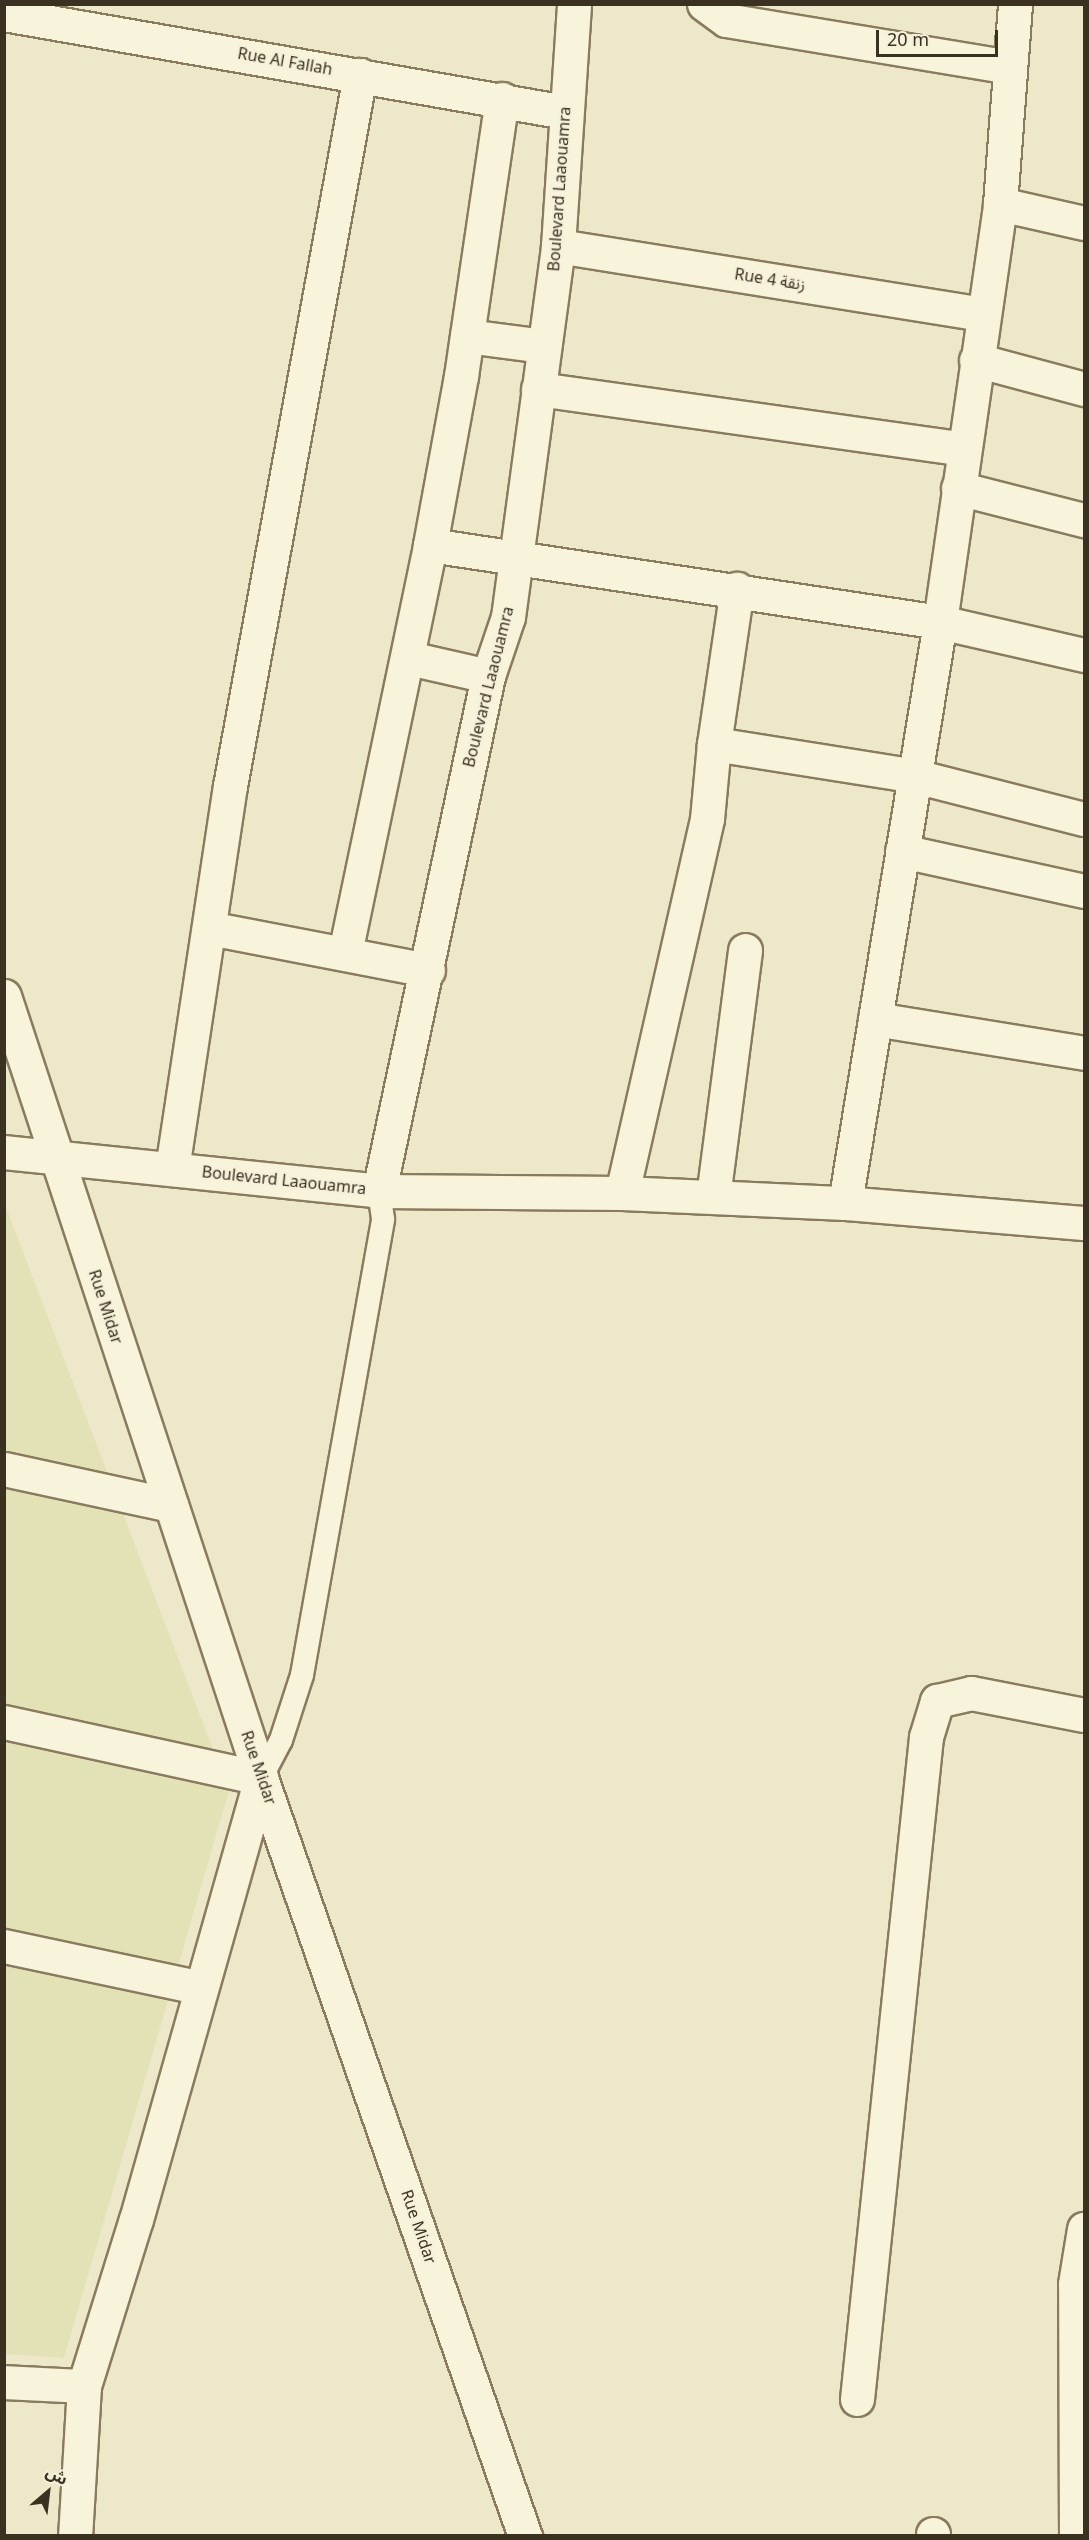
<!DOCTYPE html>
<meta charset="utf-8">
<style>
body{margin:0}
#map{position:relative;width:1089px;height:2540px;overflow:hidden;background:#ede8c9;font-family:Georgia,"Noto Sans Arabic",serif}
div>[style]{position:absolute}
.farmland>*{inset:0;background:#e3e2b7}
.roads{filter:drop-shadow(2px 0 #897b5e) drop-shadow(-2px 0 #897b5e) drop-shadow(0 2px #897b5e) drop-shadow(0 -2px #897b5e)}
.lane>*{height:22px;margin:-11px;padding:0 11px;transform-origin:11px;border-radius:11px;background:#f8f4dc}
.street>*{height:33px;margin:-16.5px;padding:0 16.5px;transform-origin:16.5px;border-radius:16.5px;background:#f8f4dc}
span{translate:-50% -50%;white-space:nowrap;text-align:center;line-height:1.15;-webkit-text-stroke:4.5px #f5f1d9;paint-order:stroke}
.street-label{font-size:16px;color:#3a3121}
.frame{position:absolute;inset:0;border:6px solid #3a3121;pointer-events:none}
.north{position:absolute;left:18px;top:2462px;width:60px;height:60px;-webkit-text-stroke:4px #f5f1d9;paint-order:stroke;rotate:28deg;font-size:16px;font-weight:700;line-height:24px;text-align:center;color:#3a3121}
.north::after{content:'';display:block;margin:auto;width:21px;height:27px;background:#3a3121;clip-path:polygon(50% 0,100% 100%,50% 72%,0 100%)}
.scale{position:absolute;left:876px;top:30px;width:122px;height:27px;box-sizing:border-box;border:3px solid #3a3121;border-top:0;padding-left:8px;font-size:18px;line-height:21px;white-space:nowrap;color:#3a3121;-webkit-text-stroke:4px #f5f1d9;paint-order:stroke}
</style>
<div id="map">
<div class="farmland">
<div style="clip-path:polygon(4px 1202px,229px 1791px,64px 2358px,5px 2354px)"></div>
</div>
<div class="roads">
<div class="lane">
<div style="left:261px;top:1778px;width:43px;rotate:-62.2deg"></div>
<div style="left:281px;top:1740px;width:68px;rotate:-72.1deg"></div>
<div style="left:302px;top:1675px;width:463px;rotate:-79.9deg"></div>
<div style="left:383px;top:1219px;width:28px;rotate:-98deg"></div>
</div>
<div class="street">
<div style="left:704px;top:4px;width:27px;rotate:36deg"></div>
<div style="left:726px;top:20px;width:288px;rotate:9.4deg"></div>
<div style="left:4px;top:14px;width:569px;rotate:9.91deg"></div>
<div style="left:1000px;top:204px;width:86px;rotate:12.7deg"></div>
<div style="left:558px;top:246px;width:430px;rotate:9.1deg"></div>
<div style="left:467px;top:336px;width:77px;rotate:7.5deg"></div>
<div style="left:976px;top:360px;width:112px;rotate:15deg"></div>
<div style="left:538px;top:389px;width:430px;rotate:8deg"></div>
<div style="left:958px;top:488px;width:130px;rotate:14.3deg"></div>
<div style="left:430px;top:545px;width:516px;rotate:8.59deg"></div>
<div style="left:940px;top:622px;width:148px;rotate:12.9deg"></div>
<div style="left:409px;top:658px;width:81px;rotate:12.8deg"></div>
<div style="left:714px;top:744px;width:204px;rotate:9deg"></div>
<div style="left:915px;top:776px;width:174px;rotate:14.3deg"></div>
<div style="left:902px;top:851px;width:186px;rotate:12.4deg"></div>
<div style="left:209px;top:928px;width:223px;rotate:10.9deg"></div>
<div style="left:345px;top:953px;width:417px;rotate:-78.2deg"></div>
<div style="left:430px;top:545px;width:172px;rotate:-79.6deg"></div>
<div style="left:461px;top:376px;width:280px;rotate:-81.6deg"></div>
<div style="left:4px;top:996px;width:823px;rotate:71.81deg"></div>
<div style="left:261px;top:1778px;width:803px;rotate:70.8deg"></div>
<div style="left:875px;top:1019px;width:212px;rotate:9.2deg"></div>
<div style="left:4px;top:1152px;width:377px;rotate:5.9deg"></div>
<div style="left:379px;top:1191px;width:526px;rotate:-78.05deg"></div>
<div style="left:488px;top:676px;width:62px;rotate:-71.3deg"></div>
<div style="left:508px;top:617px;width:374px;rotate:-82.3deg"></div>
<div style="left:558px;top:246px;width:243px;rotate:-86.2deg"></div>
<div style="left:172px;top:1169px;width:387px;rotate:-81.4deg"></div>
<div style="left:230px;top:786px;width:723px;rotate:-79.64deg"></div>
<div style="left:379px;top:1191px;width:243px;rotate:0.5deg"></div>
<div style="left:622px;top:1193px;width:223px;rotate:2.6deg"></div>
<div style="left:845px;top:1203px;width:240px;rotate:4.8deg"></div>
<div style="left:622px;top:1193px;width:384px;rotate:-77.2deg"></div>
<div style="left:707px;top:819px;width:75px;rotate:-84.7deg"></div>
<div style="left:714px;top:744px;width:157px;rotate:-81.6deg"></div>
<div style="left:713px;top:1197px;width:249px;rotate:-82.6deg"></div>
<div style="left:845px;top:1203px;width:589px;rotate:-80.71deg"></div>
<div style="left:940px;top:622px;width:422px;rotate:-81.8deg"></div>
<div style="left:1000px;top:204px;width:201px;rotate:-85.7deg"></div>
<div style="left:4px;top:1469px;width:171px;rotate:12.2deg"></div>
<div style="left:4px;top:1722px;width:263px;rotate:12.3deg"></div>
<div style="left:261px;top:1778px;width:458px;rotate:105.8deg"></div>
<div style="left:136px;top:2219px;width:175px;rotate:107.3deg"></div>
<div style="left:84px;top:2386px;width:150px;rotate:93.4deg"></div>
<div style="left:4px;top:1946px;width:201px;rotate:12deg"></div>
<div style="left:4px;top:2382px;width:80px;rotate:2.9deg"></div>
<div style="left:857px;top:2399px;width:666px;rotate:-84.05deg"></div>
<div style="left:926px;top:1737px;width:38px;rotate:-73deg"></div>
<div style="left:937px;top:1701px;width:35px;rotate:-13deg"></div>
<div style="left:971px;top:1693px;width:115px;rotate:11deg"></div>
<div style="left:933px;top:2536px;width:2px;rotate:-90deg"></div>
<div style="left:1076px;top:2536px;width:252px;rotate:-90.2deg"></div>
<div style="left:1075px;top:2284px;width:56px;rotate:-80.7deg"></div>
</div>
</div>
<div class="street-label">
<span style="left:285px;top:62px;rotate:10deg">Rue Al Fallah</span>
<span style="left:560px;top:189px;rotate:-86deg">Boulevard Laaouamra</span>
<span style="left:770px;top:280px;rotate:9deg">Rue 4 زنقة</span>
<span style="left:489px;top:687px;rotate:-76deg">Boulevard Laaouamra</span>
<span style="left:284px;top:1181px;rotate:6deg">Boulevard Laaouamra</span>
<span style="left:105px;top:1307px;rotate:72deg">Rue Midar</span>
<span style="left:258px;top:1768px;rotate:71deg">Rue Midar</span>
<span style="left:418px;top:2227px;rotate:71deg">Rue Midar</span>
</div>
<div class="frame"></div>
<div class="north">ش</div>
<div class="scale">20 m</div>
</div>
